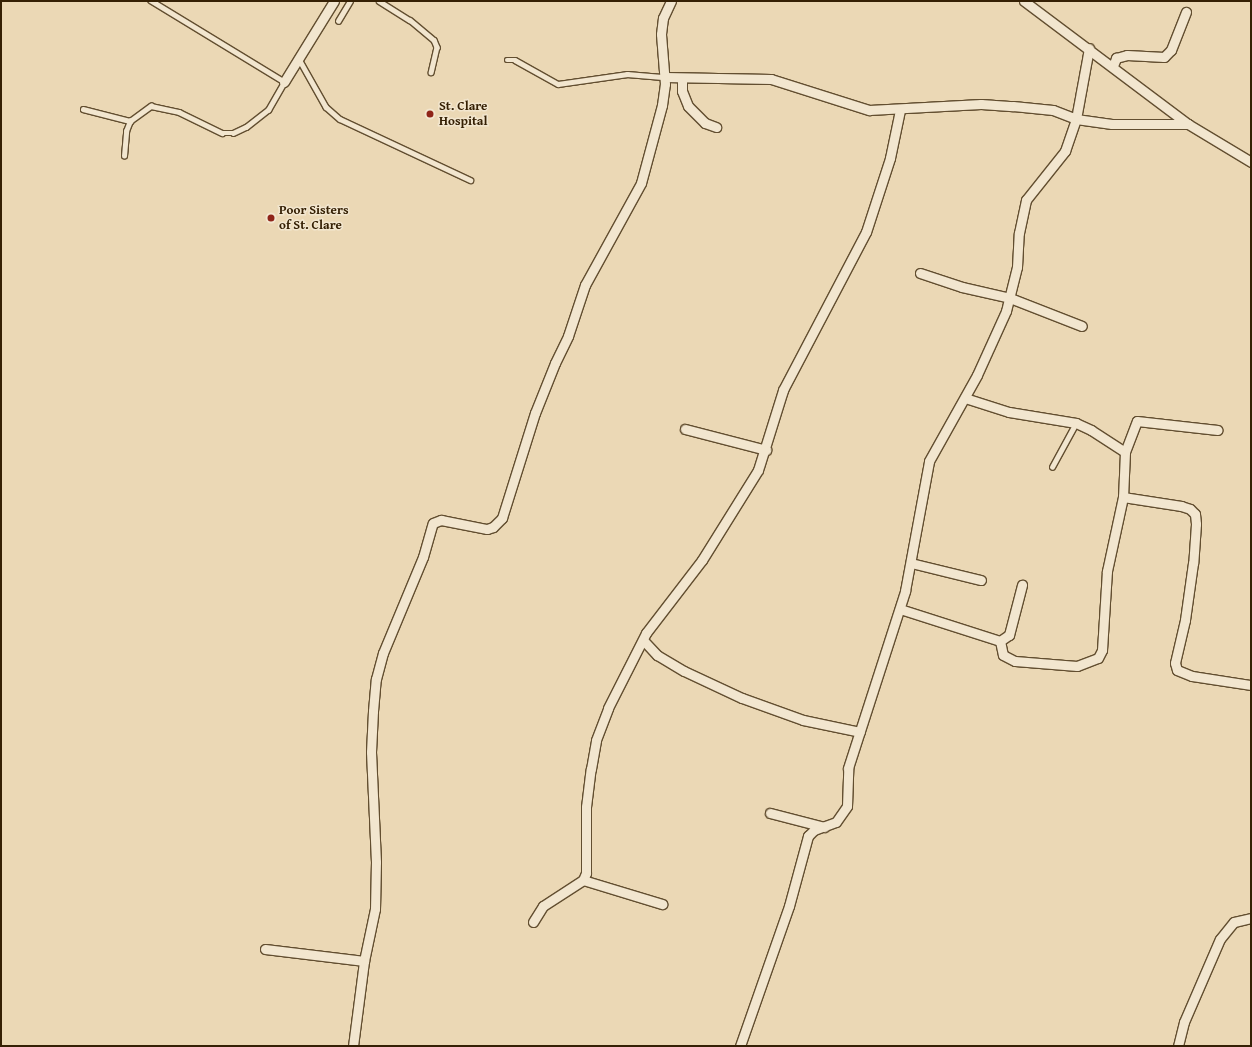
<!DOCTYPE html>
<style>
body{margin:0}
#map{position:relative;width:1252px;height:1047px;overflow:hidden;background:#ebd8b5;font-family:"Gentium Book Plus",serif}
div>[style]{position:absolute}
.roads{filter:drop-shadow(1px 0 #624e30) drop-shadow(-1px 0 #624e30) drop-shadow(0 1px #624e30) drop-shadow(0 -1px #624e30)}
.lane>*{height:4.5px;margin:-2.25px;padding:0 2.25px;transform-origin:2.25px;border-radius:2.25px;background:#f2e6cf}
.street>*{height:9px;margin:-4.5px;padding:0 4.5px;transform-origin:4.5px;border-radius:4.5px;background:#f2e6cf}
.dots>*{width:11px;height:11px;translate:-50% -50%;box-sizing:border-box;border:2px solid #f2e6cf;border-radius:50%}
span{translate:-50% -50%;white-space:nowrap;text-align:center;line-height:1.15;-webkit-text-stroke:3px #f2e6cf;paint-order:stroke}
.poi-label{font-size:13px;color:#352004;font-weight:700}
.left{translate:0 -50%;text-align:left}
.frame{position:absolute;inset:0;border:2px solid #352004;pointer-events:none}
</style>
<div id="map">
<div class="roads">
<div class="lane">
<div style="left:379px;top:1px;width:36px;rotate:32deg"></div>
<div style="left:410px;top:20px;width:31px;rotate:40deg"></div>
<div style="left:434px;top:40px;width:8px;rotate:67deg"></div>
<div style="left:437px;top:47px;width:26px;rotate:103deg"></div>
<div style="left:338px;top:21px;width:23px;rotate:-59deg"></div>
<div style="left:299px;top:59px;width:55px;rotate:60.6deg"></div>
<div style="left:326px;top:107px;width:18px;rotate:41deg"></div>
<div style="left:340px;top:119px;width:144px;rotate:25.1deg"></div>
<div style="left:507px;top:60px;width:8px"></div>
<div style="left:515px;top:60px;width:49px;rotate:29.2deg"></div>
<div style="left:558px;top:84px;width:70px;rotate:-8.2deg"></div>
<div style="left:627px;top:74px;width:38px;rotate:5deg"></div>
<div style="left:83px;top:109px;width:49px;rotate:14.3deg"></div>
<div style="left:124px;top:156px;width:25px;rotate:-85deg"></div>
<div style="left:126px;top:131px;width:11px;rotate:-68deg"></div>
<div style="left:130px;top:121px;width:26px;rotate:-36deg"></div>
<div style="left:151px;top:106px;width:29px;rotate:12deg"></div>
<div style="left:179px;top:112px;width:48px;rotate:26deg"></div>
<div style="left:222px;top:133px;width:11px"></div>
<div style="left:233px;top:133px;width:14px;rotate:-25deg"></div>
<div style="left:246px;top:127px;width:28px;rotate:-38deg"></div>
<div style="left:268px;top:110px;width:32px;rotate:-60deg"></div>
<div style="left:284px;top:82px;width:156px;rotate:-148.7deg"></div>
<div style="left:1052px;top:467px;width:50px;rotate:-61.4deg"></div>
</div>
<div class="street">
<div style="left:1024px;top:1px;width:205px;rotate:36.9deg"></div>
<div style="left:1188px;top:124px;width:74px;rotate:31.1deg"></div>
<div style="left:1113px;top:66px;width:9px;rotate:-69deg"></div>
<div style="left:1116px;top:58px;width:11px;rotate:-15deg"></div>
<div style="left:1127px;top:55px;width:37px;rotate:3deg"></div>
<div style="left:1164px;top:57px;width:10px;rotate:-45deg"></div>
<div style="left:1171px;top:50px;width:41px;rotate:-68.5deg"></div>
<div style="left:665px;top:77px;width:106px;rotate:1.1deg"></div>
<div style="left:771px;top:79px;width:103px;rotate:17.6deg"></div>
<div style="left:869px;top:110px;width:112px;rotate:-3.1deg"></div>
<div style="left:981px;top:104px;width:32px;rotate:4deg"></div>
<div style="left:1013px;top:106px;width:40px;rotate:5.7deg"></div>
<div style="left:1053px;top:110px;width:25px;rotate:21deg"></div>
<div style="left:1076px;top:119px;width:36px;rotate:8deg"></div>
<div style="left:1112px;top:124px;width:76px"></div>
<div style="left:682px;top:78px;width:13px;rotate:90deg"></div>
<div style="left:682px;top:91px;width:16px;rotate:68deg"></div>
<div style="left:688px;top:106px;width:24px;rotate:45deg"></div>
<div style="left:705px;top:123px;width:12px;rotate:20deg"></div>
<div style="left:284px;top:82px;width:95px;rotate:-58.3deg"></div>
<div style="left:920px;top:273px;width:44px;rotate:18.4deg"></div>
<div style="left:962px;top:287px;width:49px;rotate:12.9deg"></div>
<div style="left:1010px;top:298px;width:77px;rotate:21.3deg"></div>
<div style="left:965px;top:398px;width:46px;rotate:17.7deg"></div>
<div style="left:1009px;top:412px;width:68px;rotate:9.3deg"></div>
<div style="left:1076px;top:423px;width:17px;rotate:25deg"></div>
<div style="left:1091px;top:430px;width:40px;rotate:32.9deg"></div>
<div style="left:1125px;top:452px;width:45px;rotate:92.5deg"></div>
<div style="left:1123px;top:497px;width:59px;rotate:8.8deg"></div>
<div style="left:1181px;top:506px;width:9px;rotate:18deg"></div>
<div style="left:1190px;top:509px;width:7px;rotate:45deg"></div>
<div style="left:1195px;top:514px;width:10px;rotate:84deg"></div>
<div style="left:1196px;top:524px;width:39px;rotate:94deg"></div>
<div style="left:1193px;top:563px;width:58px;rotate:98deg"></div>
<div style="left:1185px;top:620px;width:44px;rotate:103.1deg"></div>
<div style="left:1175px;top:663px;width:7px;rotate:74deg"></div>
<div style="left:1177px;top:670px;width:16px;rotate:22deg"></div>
<div style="left:1192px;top:676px;width:60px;rotate:8.7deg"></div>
<div style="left:685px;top:429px;width:84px;rotate:14.5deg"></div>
<div style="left:1125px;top:452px;width:33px;rotate:-69deg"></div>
<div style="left:1137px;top:421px;width:81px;rotate:6.4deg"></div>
<div style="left:911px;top:563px;width:72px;rotate:13.7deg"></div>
<div style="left:900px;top:609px;width:105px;rotate:17.7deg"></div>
<div style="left:1000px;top:641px;width:11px;rotate:-34deg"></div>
<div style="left:1009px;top:635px;width:52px;rotate:-75.4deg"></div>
<div style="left:643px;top:640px;width:21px;rotate:47deg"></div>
<div style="left:657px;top:655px;width:31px;rotate:31deg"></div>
<div style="left:684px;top:671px;width:64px;rotate:25deg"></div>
<div style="left:742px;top:698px;width:65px;rotate:19.8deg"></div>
<div style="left:803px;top:720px;width:58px;rotate:11.9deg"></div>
<div style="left:1000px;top:641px;width:14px;rotate:78deg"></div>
<div style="left:1003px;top:655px;width:13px;rotate:27deg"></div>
<div style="left:1015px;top:661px;width:62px;rotate:4.6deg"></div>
<div style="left:1077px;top:666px;width:22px;rotate:-21deg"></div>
<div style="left:1098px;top:658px;width:9px;rotate:-63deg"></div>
<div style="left:1102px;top:650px;width:79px;rotate:-86.4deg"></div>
<div style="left:1107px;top:571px;width:76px;rotate:-77.8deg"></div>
<div style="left:770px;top:813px;width:56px;rotate:14.5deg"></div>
<div style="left:583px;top:880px;width:83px;rotate:16.9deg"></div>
<div style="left:533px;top:922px;width:19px;rotate:-58deg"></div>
<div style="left:543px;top:906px;width:48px;rotate:-33deg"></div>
<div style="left:583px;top:880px;width:8px;rotate:-67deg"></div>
<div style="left:586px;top:873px;width:66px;rotate:-90deg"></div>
<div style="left:586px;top:807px;width:38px;rotate:-83deg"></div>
<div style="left:591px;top:769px;width:29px;rotate:-80deg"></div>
<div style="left:596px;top:740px;width:34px;rotate:-69deg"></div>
<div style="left:608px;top:708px;width:84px;rotate:-63.1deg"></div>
<div style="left:646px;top:633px;width:92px;rotate:-52.5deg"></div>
<div style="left:702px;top:560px;width:106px;rotate:-58.1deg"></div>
<div style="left:758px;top:470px;width:84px;rotate:-72.6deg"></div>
<div style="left:783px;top:390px;width:178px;rotate:-62.3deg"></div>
<div style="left:866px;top:232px;width:78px;rotate:-72deg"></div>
<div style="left:890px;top:158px;width:49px;rotate:-78.2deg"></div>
<div style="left:265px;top:949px;width:100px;rotate:6.9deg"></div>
<div style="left:353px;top:1046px;width:86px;rotate:-82.6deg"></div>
<div style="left:364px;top:961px;width:53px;rotate:-78.1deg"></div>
<div style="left:375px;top:909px;width:47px;rotate:-88.8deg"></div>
<div style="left:376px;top:862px;width:110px;rotate:-92.6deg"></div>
<div style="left:371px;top:752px;width:41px;rotate:-87.2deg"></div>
<div style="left:373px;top:711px;width:32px;rotate:-85deg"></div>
<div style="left:376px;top:679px;width:27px;rotate:-75deg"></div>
<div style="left:383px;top:653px;width:104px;rotate:-67.4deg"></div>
<div style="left:423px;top:557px;width:35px;rotate:-74deg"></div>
<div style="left:433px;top:523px;width:9px;rotate:-21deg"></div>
<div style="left:441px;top:520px;width:47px;rotate:11.1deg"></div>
<div style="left:487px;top:529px;width:6px;rotate:-18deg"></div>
<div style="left:493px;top:527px;width:13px;rotate:-45deg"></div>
<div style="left:502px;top:518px;width:110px;rotate:-72.6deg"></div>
<div style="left:535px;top:413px;width:54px;rotate:-68.2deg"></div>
<div style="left:555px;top:363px;width:30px;rotate:-64deg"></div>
<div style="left:568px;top:336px;width:54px;rotate:-71.6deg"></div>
<div style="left:585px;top:285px;width:116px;rotate:-61.2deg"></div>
<div style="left:641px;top:183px;width:81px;rotate:-74.9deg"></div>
<div style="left:662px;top:105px;width:21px;rotate:-82deg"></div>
<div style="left:665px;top:84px;width:50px;rotate:-94.6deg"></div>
<div style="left:661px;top:34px;width:16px;rotate:-83deg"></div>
<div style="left:663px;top:18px;width:19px;rotate:-65deg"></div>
<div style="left:740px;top:1046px;width:148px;rotate:-70.7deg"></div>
<div style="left:789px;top:906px;width:73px;rotate:-74.8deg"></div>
<div style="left:808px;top:836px;width:8px;rotate:-45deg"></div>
<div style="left:814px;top:830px;width:23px;rotate:-20deg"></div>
<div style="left:836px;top:822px;width:19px;rotate:-55deg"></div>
<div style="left:847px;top:806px;width:38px;rotate:-88deg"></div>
<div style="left:848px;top:768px;width:186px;rotate:-72.1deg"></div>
<div style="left:905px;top:591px;width:132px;rotate:-79.5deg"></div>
<div style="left:929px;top:461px;width:98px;rotate:-60.8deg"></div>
<div style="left:977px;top:375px;width:70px;rotate:-65.6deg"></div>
<div style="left:1006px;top:311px;width:45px;rotate:-76deg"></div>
<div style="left:1017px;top:267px;width:34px;rotate:-87deg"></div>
<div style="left:1019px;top:233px;width:34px;rotate:-78deg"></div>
<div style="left:1026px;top:200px;width:63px;rotate:-51.5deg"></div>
<div style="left:1065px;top:151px;width:34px;rotate:-71deg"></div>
<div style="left:1076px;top:119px;width:72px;rotate:-79.6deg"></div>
<div style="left:1178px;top:1046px;width:25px;rotate:-76deg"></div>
<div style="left:1184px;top:1022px;width:90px;rotate:-66.6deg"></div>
<div style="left:1220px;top:939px;width:22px;rotate:-51deg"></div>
<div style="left:1234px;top:922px;width:17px;rotate:-13deg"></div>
</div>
</div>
<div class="dots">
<div style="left:430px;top:114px;background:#8f2418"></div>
<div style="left:271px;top:218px;background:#8f2418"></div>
</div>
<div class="poi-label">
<span class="left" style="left:439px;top:114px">St. Clare<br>Hospital</span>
<span class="left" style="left:279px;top:218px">Poor Sisters<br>of St. Clare</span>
</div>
<div class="frame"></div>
</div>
